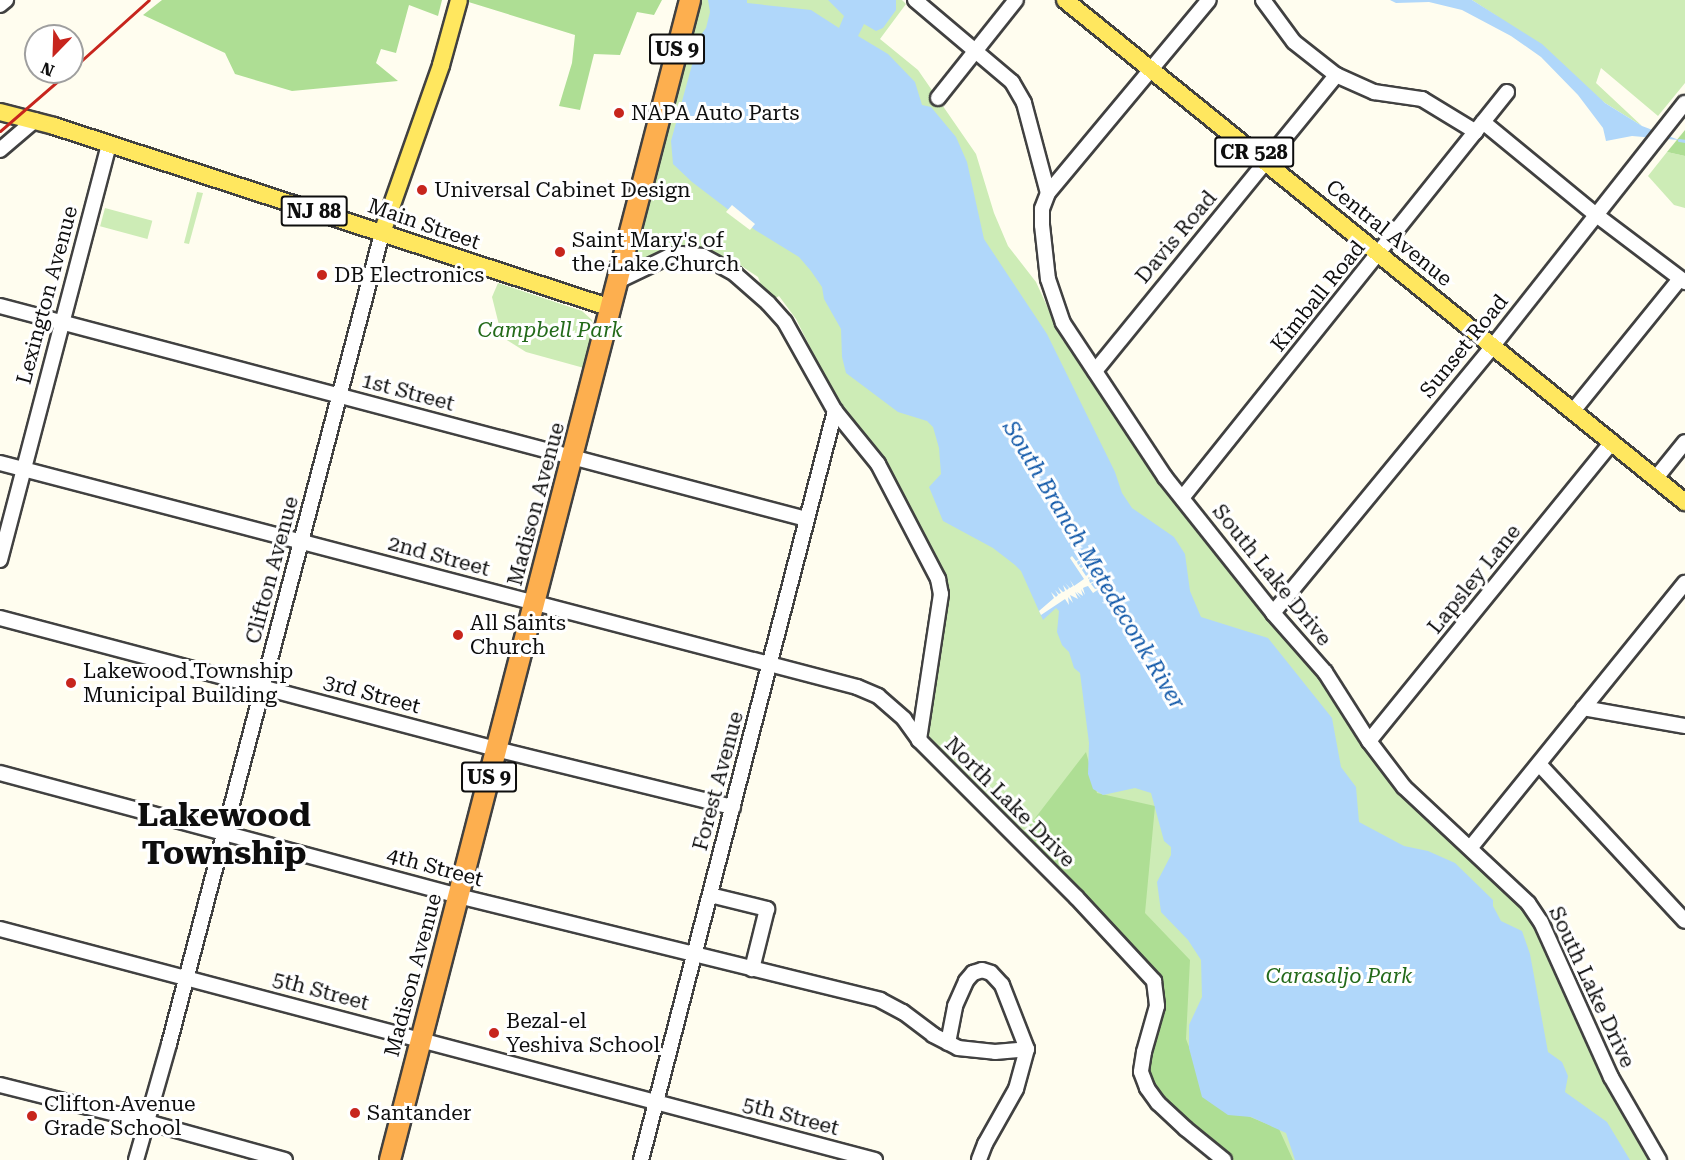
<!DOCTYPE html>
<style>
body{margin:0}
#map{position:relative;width:1685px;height:1160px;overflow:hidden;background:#fffdef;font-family:"Roboto Serif",serif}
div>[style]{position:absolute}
.green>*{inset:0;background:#cdecb6;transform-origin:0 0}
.forest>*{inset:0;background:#aede94}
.water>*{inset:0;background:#b0d7fa}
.pier>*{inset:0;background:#fffdef}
.stream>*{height:3px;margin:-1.5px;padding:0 1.5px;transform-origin:1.5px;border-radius:1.5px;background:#b0d7fa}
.roads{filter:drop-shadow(2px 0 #414141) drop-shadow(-2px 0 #414141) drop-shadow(0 2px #414141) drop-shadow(0 -2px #414141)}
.minor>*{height:14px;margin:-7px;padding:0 7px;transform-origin:7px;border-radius:7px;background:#fff}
.major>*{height:16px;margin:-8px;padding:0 8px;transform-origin:8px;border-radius:8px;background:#ffe75f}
.highway>*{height:20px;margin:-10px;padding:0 10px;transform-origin:10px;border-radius:10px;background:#fdaf4f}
.rail>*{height:3px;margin:-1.5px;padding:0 1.5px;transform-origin:1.5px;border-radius:1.5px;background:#c7251d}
.dots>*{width:16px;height:16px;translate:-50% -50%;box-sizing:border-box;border:3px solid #fff;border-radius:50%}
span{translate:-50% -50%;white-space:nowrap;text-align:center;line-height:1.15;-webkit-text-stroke:6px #fff;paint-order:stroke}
.shield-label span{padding:2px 4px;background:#fff;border:2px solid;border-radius:4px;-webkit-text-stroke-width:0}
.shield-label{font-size:20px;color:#0e0e0e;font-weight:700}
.poi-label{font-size:21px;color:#0e0e0e}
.left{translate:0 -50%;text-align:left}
.street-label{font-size:21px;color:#0e0e0e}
.park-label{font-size:21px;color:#236a1a;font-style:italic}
.water-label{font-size:22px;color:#0f57a8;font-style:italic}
.town-label{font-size:33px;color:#0e0e0e;font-weight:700}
.north{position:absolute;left:24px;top:24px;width:60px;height:60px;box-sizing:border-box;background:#fff;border:2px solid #9f9f9f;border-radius:50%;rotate:203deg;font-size:16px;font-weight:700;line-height:24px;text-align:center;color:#0e0e0e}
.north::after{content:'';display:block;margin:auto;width:21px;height:27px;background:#c7251d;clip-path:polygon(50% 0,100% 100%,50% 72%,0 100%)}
</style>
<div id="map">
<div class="green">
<div style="clip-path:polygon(695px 0,902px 0,906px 4px,880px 39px,918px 70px,976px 154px,994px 213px,1008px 246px,1036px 282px,1063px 341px,1095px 371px,1404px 787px,1516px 889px,1659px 1160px,1224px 1160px,1154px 981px,919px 740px,941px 594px,880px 467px,835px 411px,828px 383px,796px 319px,779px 296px,768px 303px,758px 277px,737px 263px,701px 249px,686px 247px,659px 253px,646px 259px,637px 272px,634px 247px)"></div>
<div style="clip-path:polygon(1472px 0,1685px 0,1685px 83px,1658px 116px,1601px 68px,1596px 83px,1642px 126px,1605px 103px,1498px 17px)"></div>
<div style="clip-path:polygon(1667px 152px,1685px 156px,1685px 208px,1674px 205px,1648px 176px)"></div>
<div style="clip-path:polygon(197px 192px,203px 193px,189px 244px,184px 243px)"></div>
<div style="left:105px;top:208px;width:49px;height:19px;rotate:15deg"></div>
<div style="clip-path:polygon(498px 283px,582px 311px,592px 320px,594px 332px,584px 368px,526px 352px,502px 337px,492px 297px)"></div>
</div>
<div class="forest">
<div style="clip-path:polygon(162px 0,442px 0,438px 16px,409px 5px,396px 53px,381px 49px,376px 63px,398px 81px,292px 91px,235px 74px,225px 53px,143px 15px)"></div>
<div style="clip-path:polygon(462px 0,662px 0,654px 15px,637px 12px,620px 55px,594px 54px,580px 110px,559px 106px,572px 63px,575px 35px)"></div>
<div style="clip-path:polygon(1685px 130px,1685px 156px,1667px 152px)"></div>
<div style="clip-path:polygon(1086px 752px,1097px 793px,1155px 806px,1145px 913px,1190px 960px,1186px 1039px,1209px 1100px,1279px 1129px,1293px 1160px,1227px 1160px,1157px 1097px,1141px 1066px,1153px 975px,1019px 839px)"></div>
</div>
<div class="water">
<div style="clip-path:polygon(708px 0,747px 0,747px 3px,811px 10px,839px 28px,844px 16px,828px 0,896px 0,896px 10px,883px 28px,876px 31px,864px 24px,858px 36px,888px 54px,915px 82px,922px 105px,931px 107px,956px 137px,967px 162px,984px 239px,1047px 334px,1115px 472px,1122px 493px,1132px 508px,1174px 537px,1185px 554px,1190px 591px,1201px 617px,1268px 638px,1332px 718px,1341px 767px,1356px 787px,1359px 822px,1404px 846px,1428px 851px,1455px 863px,1493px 900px,1493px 906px,1501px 921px,1522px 931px,1530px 954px,1548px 1052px,1562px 1062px,1568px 1076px,1565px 1092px,1607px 1122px,1630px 1160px,1295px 1160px,1286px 1133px,1251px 1117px,1228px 1115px,1202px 1097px,1189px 1048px,1189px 1025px,1202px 997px,1201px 960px,1188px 940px,1161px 912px,1157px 882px,1171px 855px,1171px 847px,1164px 841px,1151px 793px,1135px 788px,1103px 795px,1093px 789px,1088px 774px,1089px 743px,1080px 673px,1074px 668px,1069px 652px,1062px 645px,1057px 632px,1059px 611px,1056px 608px,1043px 620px,1021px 571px,1015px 565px,993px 548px,943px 521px,929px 487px,941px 474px,939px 448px,933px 427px,927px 421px,898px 412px,846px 373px,842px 357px,841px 329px,824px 299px,822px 287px,811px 271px,799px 257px,755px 230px,692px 182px,673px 164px,671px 141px,700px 36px,706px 28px,710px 12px)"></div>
<div style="clip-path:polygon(1390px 0,1472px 0,1542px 44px,1605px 103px,1642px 126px,1679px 140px,1632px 136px,1606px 141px,1603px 128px,1578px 95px,1541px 57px,1511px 36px,1462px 10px,1429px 2px,1396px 3px)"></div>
</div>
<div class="pier">
<div style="clip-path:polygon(732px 205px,755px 224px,750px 230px,726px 212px)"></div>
<div style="clip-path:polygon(1072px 556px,1076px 561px,1082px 558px,1077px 562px,1078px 565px,1084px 561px,1079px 566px,1081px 568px,1086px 565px,1082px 570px,1086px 576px,1091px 572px,1088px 579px,1094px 576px,1089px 580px,1090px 583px,1097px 580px,1091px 584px,1095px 589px,1102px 587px,1093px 593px,1088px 586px,1085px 587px,1083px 588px,1085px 595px,1081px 589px,1083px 596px,1077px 592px,1081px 598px,1075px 592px,1078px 599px,1070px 595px,1073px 603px,1068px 597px,1069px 605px,1065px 599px,1041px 615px,1039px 611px,1054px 598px,1051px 592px,1056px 597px,1058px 595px,1055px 590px,1059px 594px,1061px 593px,1058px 587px,1063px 592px,1065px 591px,1063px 585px,1067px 590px,1069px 588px,1065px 583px,1070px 588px,1073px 586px,1070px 580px,1074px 586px,1084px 579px,1070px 558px)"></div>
</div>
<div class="stream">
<div style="left:1679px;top:140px;width:6px;rotate:9deg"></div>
</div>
<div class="roads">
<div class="minor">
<div style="left:915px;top:0;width:127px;rotate:40.2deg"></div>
<div style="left:1012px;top:82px;width:24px;rotate:60deg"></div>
<div style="left:1024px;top:103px;width:93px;rotate:75.1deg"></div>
<div style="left:1048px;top:193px;width:17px;rotate:111deg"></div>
<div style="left:1042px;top:209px;width:16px;rotate:90deg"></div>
<div style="left:1042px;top:225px;width:54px;rotate:83.7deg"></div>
<div style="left:1048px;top:279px;width:46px;rotate:71.2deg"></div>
<div style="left:1063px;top:323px;width:185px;rotate:56.5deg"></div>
<div style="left:1165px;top:477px;width:174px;rotate:51.5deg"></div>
<div style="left:1273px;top:613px;width:79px;rotate:48.6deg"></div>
<div style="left:1325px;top:672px;width:82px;rotate:57.5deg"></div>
<div style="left:1369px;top:741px;width:58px;rotate:52.7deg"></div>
<div style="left:1404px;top:787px;width:170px;rotate:43.1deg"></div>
<div style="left:1528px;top:903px;width:23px;rotate:56deg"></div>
<div style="left:1541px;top:922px;width:170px;rotate:65.7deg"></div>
<div style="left:1611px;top:1077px;width:96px;rotate:60deg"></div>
<div style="left:1263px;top:0;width:52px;rotate:53.6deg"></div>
<div style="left:1294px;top:42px;width:53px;rotate:38.2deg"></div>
<div style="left:1336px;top:75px;width:42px;rotate:24.1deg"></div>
<div style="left:1374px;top:92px;width:49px;rotate:8.3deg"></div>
<div style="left:1422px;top:99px;width:63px;rotate:31.4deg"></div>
<div style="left:0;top:5px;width:8px;rotate:-40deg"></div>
<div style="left:938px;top:98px;width:125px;rotate:-51.5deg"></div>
<div style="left:1483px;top:122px;width:145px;rotate:39.4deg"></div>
<div style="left:1595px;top:214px;width:113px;rotate:37.1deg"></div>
<div style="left:0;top:150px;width:46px;rotate:-40.6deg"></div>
<div style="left:1048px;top:193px;width:251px;rotate:-50.2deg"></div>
<div style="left:618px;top:281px;width:58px;rotate:-25.7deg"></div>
<div style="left:670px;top:256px;width:11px;rotate:-10deg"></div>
<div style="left:681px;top:254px;width:22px;rotate:5deg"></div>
<div style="left:703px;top:256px;width:37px;rotate:29deg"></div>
<div style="left:735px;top:274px;width:44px;rotate:41.3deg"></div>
<div style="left:768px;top:303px;width:25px;rotate:48deg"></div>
<div style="left:785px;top:322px;width:102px;rotate:60.7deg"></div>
<div style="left:835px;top:411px;width:68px;rotate:50.9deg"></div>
<div style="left:878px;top:464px;width:130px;rotate:62.4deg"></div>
<div style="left:938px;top:579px;width:15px;rotate:79deg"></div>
<div style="left:941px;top:594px;width:148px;rotate:98.6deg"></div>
<div style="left:0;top:306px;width:834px;rotate:14.8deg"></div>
<div style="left:1095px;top:371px;width:382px;rotate:-50.8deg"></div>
<div style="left:1573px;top:411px;width:169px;rotate:-51deg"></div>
<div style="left:0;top:463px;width:886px;rotate:14.65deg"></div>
<div style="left:857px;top:687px;width:23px;rotate:23deg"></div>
<div style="left:878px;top:696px;width:35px;rotate:41deg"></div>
<div style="left:904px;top:719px;width:26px;rotate:54deg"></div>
<div style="left:919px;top:740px;width:222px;rotate:45deg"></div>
<div style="left:1076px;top:897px;width:115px;rotate:47.1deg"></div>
<div style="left:1154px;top:981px;width:25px;rotate:83deg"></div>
<div style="left:1157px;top:1006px;width:48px;rotate:105.8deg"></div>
<div style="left:1144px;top:1052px;width:20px;rotate:99deg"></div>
<div style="left:1141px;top:1072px;width:17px;rotate:69deg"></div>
<div style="left:1147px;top:1088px;width:19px;rotate:54deg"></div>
<div style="left:1158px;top:1103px;width:38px;rotate:43deg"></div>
<div style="left:1186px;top:1129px;width:49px;rotate:39.2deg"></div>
<div style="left:1656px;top:478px;width:46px;rotate:-51.1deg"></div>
<div style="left:1182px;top:498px;width:520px;rotate:-51.32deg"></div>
<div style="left:0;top:560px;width:429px;rotate:-75.3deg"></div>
<div style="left:1273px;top:613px;width:345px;rotate:-50.5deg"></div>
<div style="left:1492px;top:347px;width:311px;rotate:-51.7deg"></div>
<div style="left:0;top:618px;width:513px;rotate:14.79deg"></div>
<div style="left:496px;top:749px;width:244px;rotate:13.8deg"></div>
<div style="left:1583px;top:708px;width:104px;rotate:10deg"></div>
<div style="left:1369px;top:741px;width:385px;rotate:-50.9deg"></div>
<div style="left:1539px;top:764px;width:214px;rotate:47.1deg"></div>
<div style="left:0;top:773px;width:474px;rotate:15deg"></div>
<div style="left:458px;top:896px;width:435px;rotate:13.8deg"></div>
<div style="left:880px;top:1000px;width:26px;rotate:28deg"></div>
<div style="left:903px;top:1012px;width:38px;rotate:37deg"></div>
<div style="left:933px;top:1035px;width:28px;rotate:27deg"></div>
<div style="left:958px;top:1048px;width:37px;rotate:6deg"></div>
<div style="left:995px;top:1052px;width:32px;rotate:-5deg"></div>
<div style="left:1471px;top:847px;width:340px;rotate:-51deg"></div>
<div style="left:710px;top:895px;width:59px;rotate:13.8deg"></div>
<div style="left:767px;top:909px;width:62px;rotate:104deg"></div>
<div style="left:0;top:929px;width:905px;rotate:14.79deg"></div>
<div style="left:948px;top:1043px;width:38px;rotate:-79deg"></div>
<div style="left:955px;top:1006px;width:27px;rotate:-66deg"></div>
<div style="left:966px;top:981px;width:11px;rotate:-49deg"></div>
<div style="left:973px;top:973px;width:9px;rotate:-18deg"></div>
<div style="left:982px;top:970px;width:9px;rotate:18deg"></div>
<div style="left:991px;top:973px;width:16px;rotate:47deg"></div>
<div style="left:1002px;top:985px;width:69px;rotate:68.7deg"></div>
<div style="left:1027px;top:1049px;width:41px;rotate:105.4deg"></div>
<div style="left:1016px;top:1089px;width:63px;rotate:119.4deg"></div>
<div style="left:985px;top:1144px;width:17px;rotate:111deg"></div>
<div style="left:0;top:1085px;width:152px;rotate:14.1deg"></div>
<div style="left:147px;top:1122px;width:143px;rotate:15.4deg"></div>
<div style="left:136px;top:1160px;width:121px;rotate:-74.1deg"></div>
<div style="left:169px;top:1044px;width:839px;rotate:-75.28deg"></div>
<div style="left:641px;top:1160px;width:774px;rotate:-75.48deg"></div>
</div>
<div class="major">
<div style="left:1065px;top:0;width:798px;rotate:39deg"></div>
<div style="left:0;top:112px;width:56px;rotate:14.5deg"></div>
<div style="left:54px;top:126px;width:586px;rotate:18.09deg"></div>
<div style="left:382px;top:233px;width:178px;rotate:-70.6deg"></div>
<div style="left:441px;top:65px;width:67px;rotate:-74.5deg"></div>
</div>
<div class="highway">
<div style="left:390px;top:1160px;width:1198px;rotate:-75.5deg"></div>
</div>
</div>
<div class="rail">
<div style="left:72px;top:69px;width:103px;rotate:-41.9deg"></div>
<div style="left:0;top:131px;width:90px;rotate:-40.9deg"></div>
</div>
<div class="dots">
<div style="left:619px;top:113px;background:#c7251d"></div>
<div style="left:422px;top:190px;background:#c7251d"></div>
<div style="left:560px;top:252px;background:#c7251d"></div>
<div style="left:322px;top:275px;background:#c7251d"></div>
<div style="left:458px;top:635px;background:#c7251d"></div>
<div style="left:71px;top:683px;background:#c7251d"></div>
<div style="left:494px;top:1033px;background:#c7251d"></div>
<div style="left:355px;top:1113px;background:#c7251d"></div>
<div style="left:32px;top:1116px;background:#c7251d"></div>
</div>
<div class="shield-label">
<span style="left:677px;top:49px">US 9</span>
<span style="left:1254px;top:152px">CR 528</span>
<span style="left:314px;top:211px">NJ 88</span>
<span style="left:489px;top:777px">US 9</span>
</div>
<div class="poi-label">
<span class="left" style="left:631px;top:113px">NAPA Auto Parts</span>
<span class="left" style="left:434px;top:190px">Universal Cabinet Design</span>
<span class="left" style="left:572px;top:252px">Saint Mary's of<br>the Lake Church</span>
<span class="left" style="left:334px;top:275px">DB Electronics</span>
<span class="left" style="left:470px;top:635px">All Saints<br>Church</span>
<span class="left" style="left:83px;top:683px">Lakewood Township<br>Municipal Building</span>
<span class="left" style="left:506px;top:1033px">Bezal-el<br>Yeshiva School</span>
<span class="left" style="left:44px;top:1116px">Clifton Avenue<br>Grade School</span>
<span class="left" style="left:367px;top:1113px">Santander</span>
</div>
<div class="street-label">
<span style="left:424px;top:224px;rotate:19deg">Main Street</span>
<span style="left:1389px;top:233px;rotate:39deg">Central Avenue</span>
<span style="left:1176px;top:237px;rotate:-50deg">Davis Road</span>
<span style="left:47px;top:295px;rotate:-75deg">Lexington Avenue</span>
<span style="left:1318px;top:296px;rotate:-51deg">Kimball Road</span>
<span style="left:1464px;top:346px;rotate:-51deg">Sunset Road</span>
<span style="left:408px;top:392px;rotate:15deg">1st Street</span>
<span style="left:536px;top:504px;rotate:-75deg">Madison Avenue</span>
<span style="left:439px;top:556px;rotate:15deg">2nd Street</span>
<span style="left:272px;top:570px;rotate:-75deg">Clifton Avenue</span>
<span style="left:1272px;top:575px;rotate:51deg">South Lake Drive</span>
<span style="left:1474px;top:579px;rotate:-51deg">Lapsley Lane</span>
<span style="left:372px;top:694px;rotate:15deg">3rd Street</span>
<span style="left:718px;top:781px;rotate:-75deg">Forest Avenue</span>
<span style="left:1010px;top:802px;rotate:45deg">North Lake Drive</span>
<span style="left:435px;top:867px;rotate:15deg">4th Street</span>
<span style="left:413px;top:975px;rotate:-75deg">Madison Avenue</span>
<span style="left:1592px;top:987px;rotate:65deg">South Lake Drive</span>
<span style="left:321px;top:991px;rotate:15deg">5th Street</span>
<span style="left:791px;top:1116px;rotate:15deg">5th Street</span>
</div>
<div class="park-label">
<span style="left:550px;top:330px">Campbell Park</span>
<span style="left:1339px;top:976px">Carasaljo Park</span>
</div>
<div class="water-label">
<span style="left:1094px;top:565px;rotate:59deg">South Branch Metedeconk River</span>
</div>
<div class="town-label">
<span style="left:224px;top:834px">Lakewood<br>Township</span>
</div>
<div class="north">N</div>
</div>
